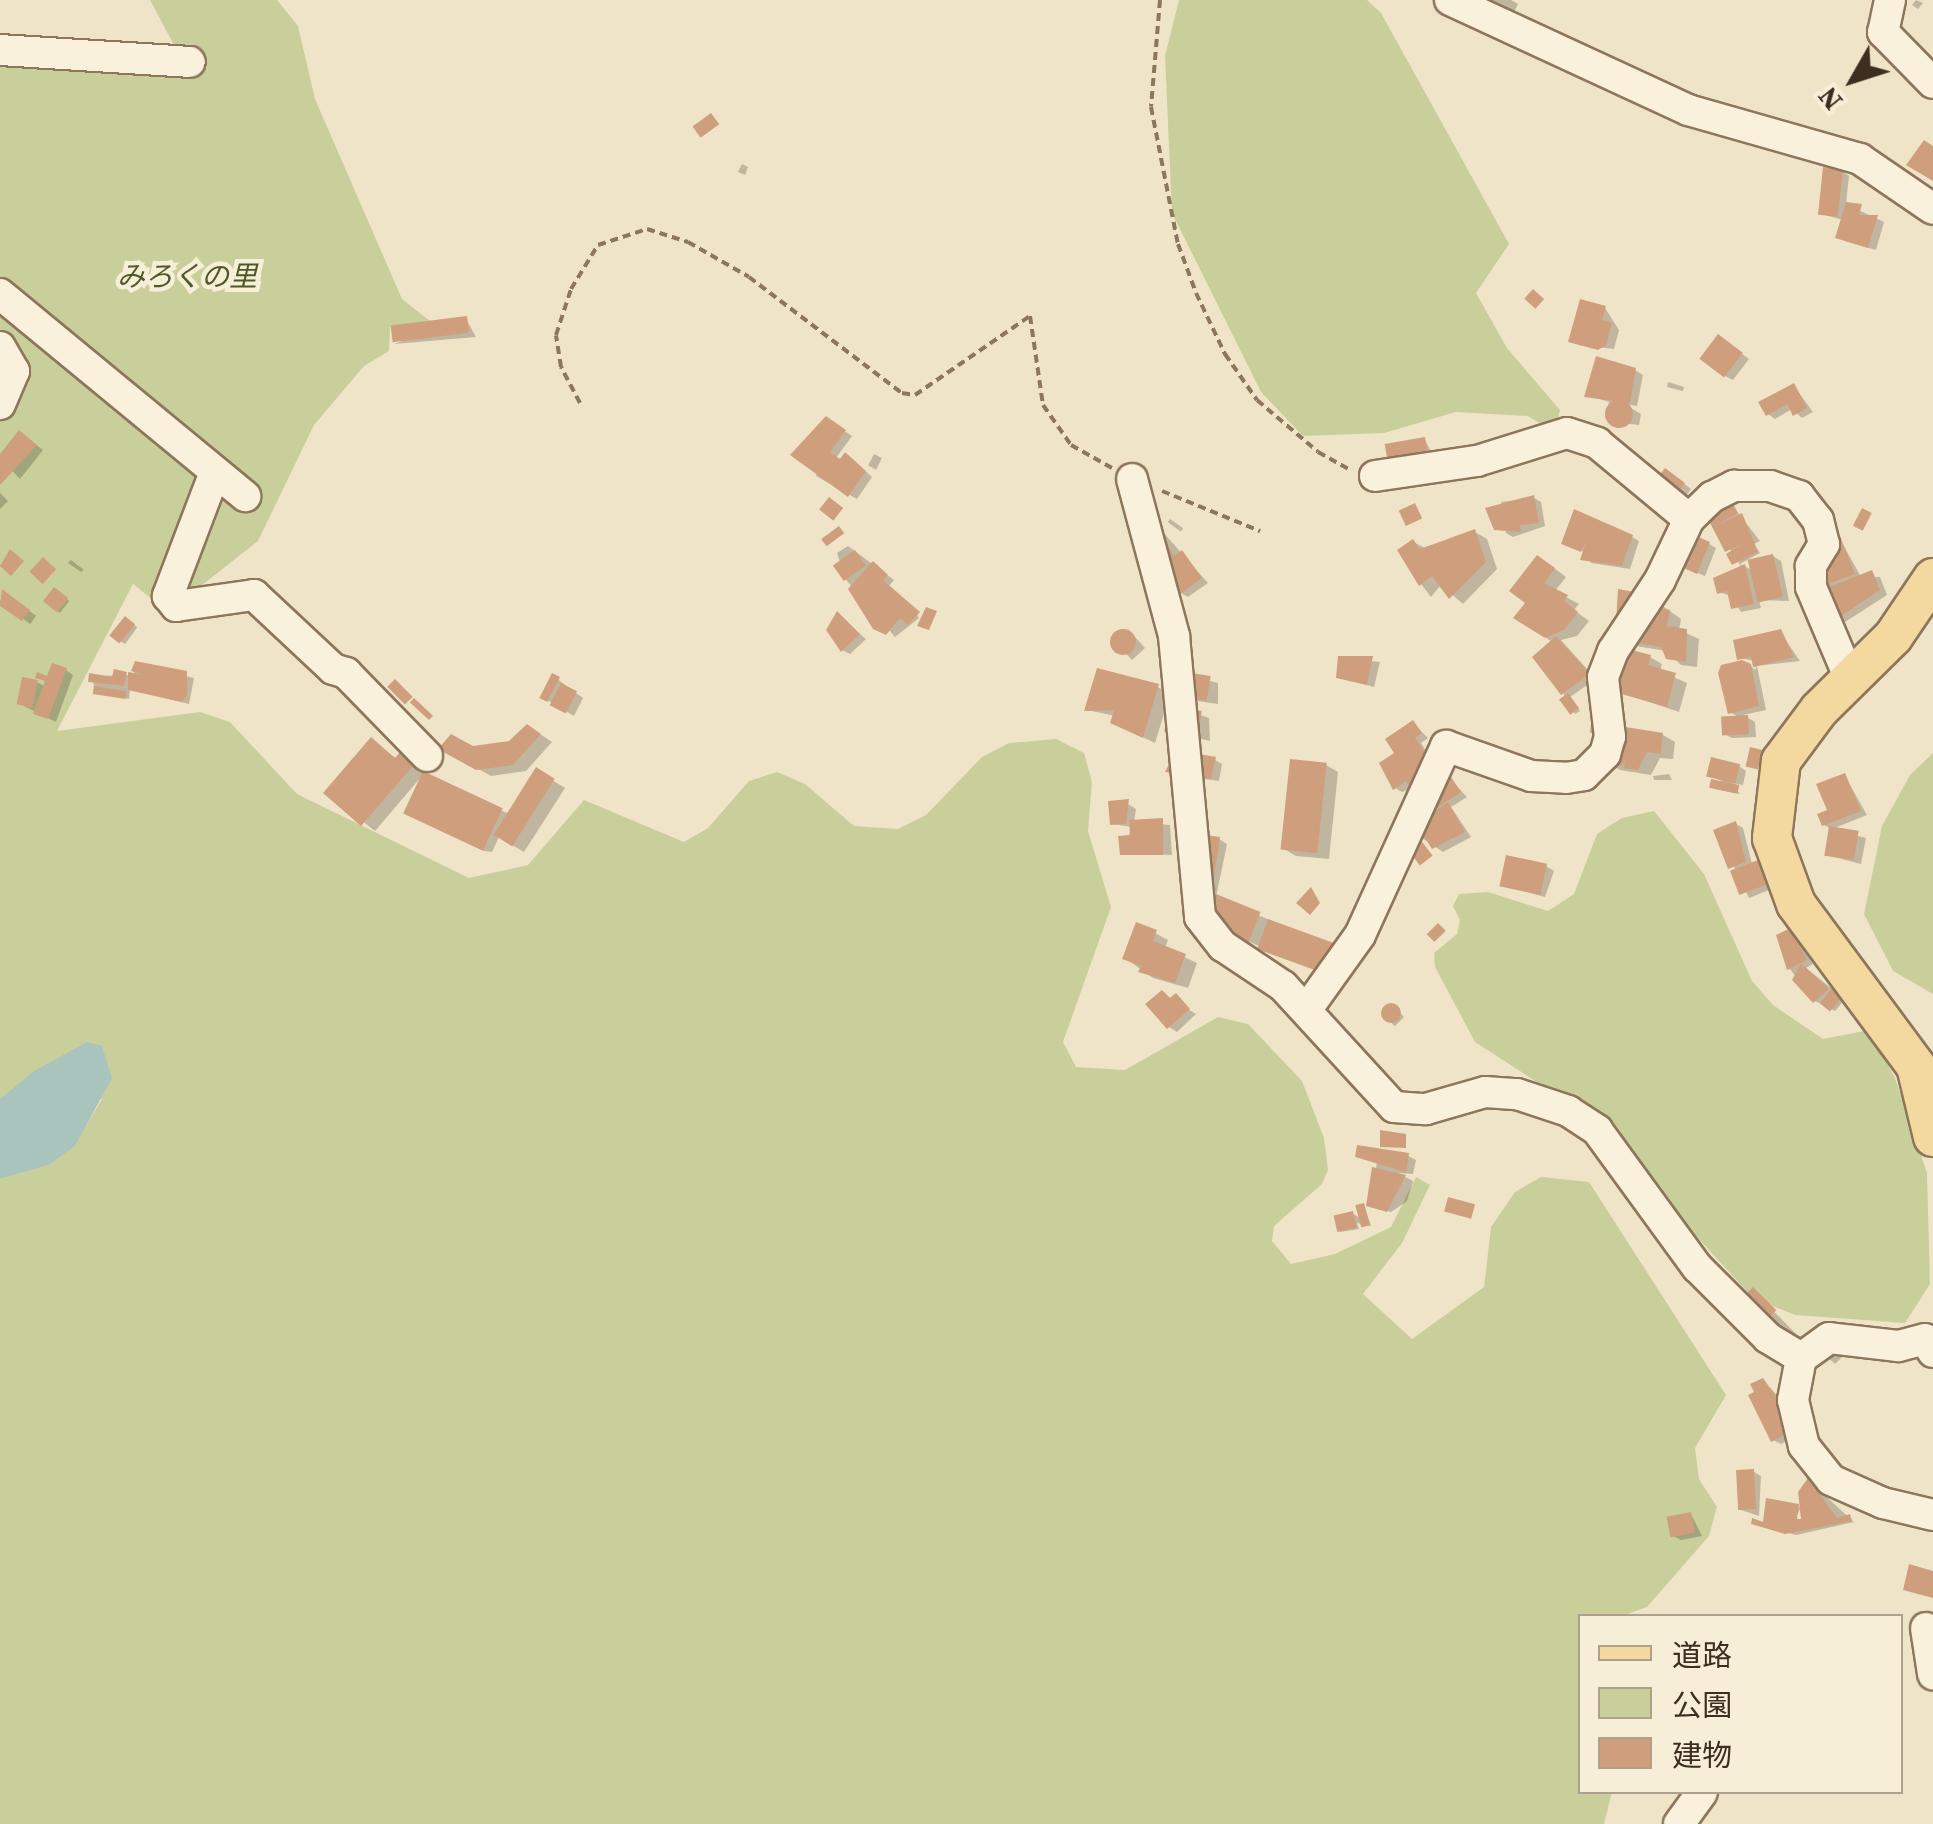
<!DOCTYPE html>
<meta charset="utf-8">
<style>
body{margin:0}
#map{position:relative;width:1933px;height:1824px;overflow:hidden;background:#f0e4c8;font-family:"Source Serif 4","Noto Sans JP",serif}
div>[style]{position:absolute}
.green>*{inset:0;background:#c9cf9b}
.water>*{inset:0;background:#a9c4bc}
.shadow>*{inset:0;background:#0003;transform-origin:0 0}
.building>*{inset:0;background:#cf9f7d;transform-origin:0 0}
.round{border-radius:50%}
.path>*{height:4px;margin-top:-2px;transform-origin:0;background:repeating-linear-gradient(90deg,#8d765c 0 8px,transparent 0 13px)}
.roads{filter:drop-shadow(2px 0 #8d765c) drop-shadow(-2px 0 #8d765c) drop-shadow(0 2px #8d765c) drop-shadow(0 -2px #8d765c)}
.minor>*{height:30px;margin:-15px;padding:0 15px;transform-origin:15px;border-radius:15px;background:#faf1dc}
.major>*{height:38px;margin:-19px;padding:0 19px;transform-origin:19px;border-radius:19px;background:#f3d9a0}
span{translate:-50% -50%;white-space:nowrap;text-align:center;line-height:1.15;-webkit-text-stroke:9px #f7eed8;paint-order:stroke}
.park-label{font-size:28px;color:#4d5a26;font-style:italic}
.legend{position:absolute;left:1578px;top:1614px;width:325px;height:180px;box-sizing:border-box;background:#f7eed8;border:2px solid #ada18e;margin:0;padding:12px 18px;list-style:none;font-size:30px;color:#3d2e20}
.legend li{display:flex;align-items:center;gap:20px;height:50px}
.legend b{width:50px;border:2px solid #ada18e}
.north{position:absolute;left:1803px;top:30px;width:100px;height:100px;-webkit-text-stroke:8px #f7eed8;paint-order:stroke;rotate:231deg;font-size:28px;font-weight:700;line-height:40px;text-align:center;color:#3d2e20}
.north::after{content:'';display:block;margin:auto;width:35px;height:45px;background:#3d2e20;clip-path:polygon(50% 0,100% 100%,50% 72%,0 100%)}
</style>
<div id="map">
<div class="green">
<div style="clip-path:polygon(150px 0,277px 0,298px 26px,315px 99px,402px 299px,430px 321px,390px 327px,389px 351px,364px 366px,314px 425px,258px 541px,168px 612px,133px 584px,57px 731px,200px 712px,230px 722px,297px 794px,469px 878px,528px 865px,584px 800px,684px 842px,708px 828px,749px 781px,777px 772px,805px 784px,854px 826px,898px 829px,926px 815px,982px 757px,1009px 743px,1056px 739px,1084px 753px,1092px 782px,1088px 831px,1111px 907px,1063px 1042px,1076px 1067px,1125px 1070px,1218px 1017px,1248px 1024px,1302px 1081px,1324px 1138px,1328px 1170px,1322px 1184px,1274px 1226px,1272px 1241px,1291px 1264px,1335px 1254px,1391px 1227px,1416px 1177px,1430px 1185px,1402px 1243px,1363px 1294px,1412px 1339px,1484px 1287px,1491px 1227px,1515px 1192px,1541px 1177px,1589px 1182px,1726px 1395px,1695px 1448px,1699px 1479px,1717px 1507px,1709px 1536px,1647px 1607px,1622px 1616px,1580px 1616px,1580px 1792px,1612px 1792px,1604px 1824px,0 1824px,0 1179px,49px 1165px,74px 1146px,102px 1099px,0 1099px,0 43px,175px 47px)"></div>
<div style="clip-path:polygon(1179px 0,1367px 0,1381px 13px,1509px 244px,1476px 293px,1507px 348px,1560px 410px,1554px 432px,1528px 416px,1456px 412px,1384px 433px,1303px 436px,1261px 392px,1172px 213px,1165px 56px)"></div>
<div style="clip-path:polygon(1933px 753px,1933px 994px,1893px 971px,1864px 914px,1882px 826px,1910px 775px)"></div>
<div style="clip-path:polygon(1654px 811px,1704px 874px,1752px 981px,1773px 1005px,1823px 1039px,1869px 1030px,1895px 1078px,1927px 1173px,1930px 1284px,1905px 1323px,1795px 1315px,1753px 1298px,1662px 1199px,1606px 1115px,1546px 1088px,1475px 1042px,1435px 967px,1434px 953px,1457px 934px,1460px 920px,1453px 906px,1459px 894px,1488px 892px,1548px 911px,1574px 894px,1597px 834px,1622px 818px)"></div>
</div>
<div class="water">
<div style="clip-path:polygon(87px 1042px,102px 1046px,112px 1078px,75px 1146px,49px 1165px,0 1179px,0 1099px,34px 1071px)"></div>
</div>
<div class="shadow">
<div style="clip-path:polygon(1484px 0,1511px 0,1518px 4px,1513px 14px)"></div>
<div style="clip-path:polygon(1916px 0,1923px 3px,1918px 9px,1912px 5px)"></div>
<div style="clip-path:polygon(742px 164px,748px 167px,745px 175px,738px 172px)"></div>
<div style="clip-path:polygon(1842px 171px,1849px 176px,1846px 204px,1884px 222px,1876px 250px,1845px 241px,1843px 220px,1821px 214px)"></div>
<div style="clip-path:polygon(1605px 308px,1619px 330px,1614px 349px,1578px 345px)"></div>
<div style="clip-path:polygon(466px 319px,476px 337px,394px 344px)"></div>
<div style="clip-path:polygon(1726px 342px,1749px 359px,1733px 380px,1725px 376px)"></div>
<div style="clip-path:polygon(1635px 370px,1643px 375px,1637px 406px,1624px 404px,1641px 414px,1639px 425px,1612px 422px,1605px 418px,1609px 402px,1587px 395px)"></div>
<div style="clip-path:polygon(1668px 382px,1684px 387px,1683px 391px,1667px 387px)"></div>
<div style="clip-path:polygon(1794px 386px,1813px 412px,1802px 418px,1792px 409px,1775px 419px,1768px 414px)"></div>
<div style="clip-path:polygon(834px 424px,852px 436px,836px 458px,853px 460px,872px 477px,857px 499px,816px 476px)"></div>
<div style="clip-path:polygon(27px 438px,43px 450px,20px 479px,0 458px)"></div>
<div style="clip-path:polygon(1425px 440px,1434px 457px,1397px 462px)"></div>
<div style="left:874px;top:454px;width:9px;height:13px;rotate:27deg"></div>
<div style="clip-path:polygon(1673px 475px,1691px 489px,1683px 500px,1657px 482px)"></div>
<div style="clip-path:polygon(0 493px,8px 501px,0 509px)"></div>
<div style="clip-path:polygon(1534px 498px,1541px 502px,1545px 526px,1513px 537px,1506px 533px,1501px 502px)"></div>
<div style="clip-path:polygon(1732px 505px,1760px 541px,1754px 544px,1760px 553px,1740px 564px,1752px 570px,1773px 556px,1781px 561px,1789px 601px,1759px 600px,1761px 608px,1741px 612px,1731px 596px,1719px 592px,1742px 568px,1715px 526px)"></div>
<div style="left:1170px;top:519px;width:16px;height:4px;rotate:35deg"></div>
<div style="clip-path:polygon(1154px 522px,1208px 583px,1188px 597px,1181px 593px)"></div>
<div style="clip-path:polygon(1475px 532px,1487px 539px,1497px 569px,1463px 604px,1441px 585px,1431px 597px,1421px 584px,1413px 542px,1427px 549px)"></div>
<div style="clip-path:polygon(1632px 537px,1639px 541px,1630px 569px,1591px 563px,1586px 553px,1564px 542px)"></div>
<div style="clip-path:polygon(1840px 539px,1861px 577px,1880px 577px,1887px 595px,1842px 624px,1823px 590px)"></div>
<div style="clip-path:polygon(1709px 544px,1716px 548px,1705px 576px,1681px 566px)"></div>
<div style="clip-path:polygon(848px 546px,894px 580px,889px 586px,916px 613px,919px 618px,895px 637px,846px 580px,837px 553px)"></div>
<div style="clip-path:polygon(71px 560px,84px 570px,81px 572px,68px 563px)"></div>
<div style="clip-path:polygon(1550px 565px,1566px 577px,1555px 591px,1579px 604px,1574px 610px,1589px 621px,1577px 636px,1561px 640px,1596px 679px,1570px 697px,1580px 711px,1575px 714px,1563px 693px,1552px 642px,1517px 618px)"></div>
<div style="left:55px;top:590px;width:18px;height:15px;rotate:38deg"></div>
<div style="left:5px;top:594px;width:38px;height:10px;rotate:35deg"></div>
<div style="clip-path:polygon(1650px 597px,1681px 619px,1679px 630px,1699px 639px,1697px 667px,1681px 665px,1666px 651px,1630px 645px)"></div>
<div style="left:126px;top:619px;width:14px;height:21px;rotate:36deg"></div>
<div style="clip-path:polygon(843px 620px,866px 639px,850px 654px,842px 650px)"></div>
<div style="clip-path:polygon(1128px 629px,1145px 648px,1132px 660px,1112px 639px)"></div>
<div style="clip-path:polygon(1780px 632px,1800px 661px,1757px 666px,1766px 710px,1743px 715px,1755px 722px,1756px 737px,1732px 738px,1724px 734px,1740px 718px,1730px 712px,1750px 666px,1756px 670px,1755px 661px,1740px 658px)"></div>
<div style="clip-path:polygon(1650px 657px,1662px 664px,1660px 671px,1687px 683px,1679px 712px,1614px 690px)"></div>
<div style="clip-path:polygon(1340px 658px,1380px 662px,1374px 687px,1339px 677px)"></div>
<div style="clip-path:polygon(137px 664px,194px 678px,189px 704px,130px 690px,129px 699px,95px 692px,92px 676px,133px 675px)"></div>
<div style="clip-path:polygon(66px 670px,73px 675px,56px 722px,20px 704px,37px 682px,46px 687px)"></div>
<div style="clip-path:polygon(1181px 674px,1218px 683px,1218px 704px,1190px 700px,1189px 711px,1209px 718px,1210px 741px,1167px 731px)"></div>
<div style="clip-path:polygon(553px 676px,583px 698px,574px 716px,542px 697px)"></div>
<div style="clip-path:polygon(1158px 687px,1170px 694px,1155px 743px,1125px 729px,1115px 716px,1087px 710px)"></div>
<div style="clip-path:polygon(1413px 723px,1428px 738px,1421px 743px,1442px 777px,1402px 792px,1395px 788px,1398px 754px)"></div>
<div style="clip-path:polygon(1619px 728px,1663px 735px,1675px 742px,1673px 759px,1660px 758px,1651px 775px,1620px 770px,1608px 763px)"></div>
<div style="clip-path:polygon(540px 734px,552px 742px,526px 771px,491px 776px,442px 749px,510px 744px)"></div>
<div style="clip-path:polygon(371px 741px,397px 759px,429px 768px,424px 774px,509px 814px,536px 770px,565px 788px,524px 852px,499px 837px,492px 852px,484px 851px,427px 824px,421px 777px,375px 831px,327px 793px)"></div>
<div style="clip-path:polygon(1215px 760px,1222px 764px,1219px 781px,1176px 775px)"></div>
<div style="clip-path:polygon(1326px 765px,1338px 772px,1329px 859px,1296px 856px,1284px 849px)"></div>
<div style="clip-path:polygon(1739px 766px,1746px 771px,1743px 785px,1732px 783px,1740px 794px,1715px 789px,1725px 783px,1709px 774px)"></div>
<div style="clip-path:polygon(1669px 774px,1672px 780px,1654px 780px,1653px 776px)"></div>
<div style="clip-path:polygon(1845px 776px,1867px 815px,1832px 829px,1866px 838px,1861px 864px,1826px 855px,1831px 829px,1824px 825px)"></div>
<div style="clip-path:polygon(1451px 780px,1467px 797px,1451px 807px,1471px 837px,1443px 852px,1416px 834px)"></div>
<div style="clip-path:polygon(1128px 804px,1136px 809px,1134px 822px,1170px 825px,1172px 855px,1122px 853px,1132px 827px,1112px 824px)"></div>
<div style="clip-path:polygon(1736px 824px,1743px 828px,1752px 864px,1766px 867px,1774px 888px,1749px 898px,1717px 831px)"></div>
<div style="clip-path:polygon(1219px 839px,1227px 844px,1216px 897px,1345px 952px,1335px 978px,1216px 928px,1194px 910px)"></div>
<div style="clip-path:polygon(1546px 866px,1554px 871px,1545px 897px,1502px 885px)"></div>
<div style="clip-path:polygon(1791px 930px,1813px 964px,1806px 968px,1845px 999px,1835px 1011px,1815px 1001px,1789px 968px)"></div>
<div style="clip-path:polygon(1155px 933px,1168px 940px,1165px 948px,1197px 963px,1188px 988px,1153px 978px,1125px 958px)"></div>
<div style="clip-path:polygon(1162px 993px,1196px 1014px,1177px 1032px,1169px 1027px)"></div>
<div style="left:1392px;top:1005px;width:17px;height:13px;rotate:45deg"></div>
<div style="clip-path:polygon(1408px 1156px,1416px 1160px,1413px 1174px,1398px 1173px,1413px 1181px,1407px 1201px,1391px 1212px,1371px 1207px,1377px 1161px)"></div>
<div style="clip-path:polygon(1364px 1205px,1371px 1226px,1357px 1223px,1359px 1229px,1340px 1232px,1352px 1213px,1360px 1218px)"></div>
<div style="clip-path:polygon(1753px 1290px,1796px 1334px,1790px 1340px,1793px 1379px,1763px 1348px)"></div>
<div style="clip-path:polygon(1826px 1338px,1843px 1356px,1835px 1364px,1811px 1342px)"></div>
<div style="clip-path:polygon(1770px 1387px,1793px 1416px,1793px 1438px,1781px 1444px,1773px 1440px)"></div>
<div style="clip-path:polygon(1754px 1472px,1761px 1476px,1759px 1516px,1741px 1510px)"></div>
<div style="clip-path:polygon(1809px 1481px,1854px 1522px,1796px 1535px,1759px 1525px,1766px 1524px,1769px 1501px,1801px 1507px,1794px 1522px,1803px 1521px)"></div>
<div style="clip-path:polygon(1691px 1514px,1702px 1536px,1681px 1540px,1673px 1536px)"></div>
</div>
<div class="building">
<div style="left:711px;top:113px;width:14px;height:23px;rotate:54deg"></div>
<div style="clip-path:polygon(1924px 140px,1933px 146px,1933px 181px,1906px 165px)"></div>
<div style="left:1823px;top:167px;width:20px;height:48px;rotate:6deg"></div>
<div style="clip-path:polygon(1846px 202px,1862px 204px,1859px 215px,1878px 215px,1868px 248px,1835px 238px)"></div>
<div style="left:1533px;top:289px;width:15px;height:13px;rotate:42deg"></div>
<div style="clip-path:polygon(1580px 299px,1606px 306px,1602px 320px,1612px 323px,1606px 345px,1598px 350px,1568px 342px)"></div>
<div style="left:467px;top:316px;width:17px;height:77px;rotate:83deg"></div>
<div style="left:1718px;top:334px;width:31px;height:31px;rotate:37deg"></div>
<div style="clip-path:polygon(1596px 356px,1636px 368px,1630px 403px,1584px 397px)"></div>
<div style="clip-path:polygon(1794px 383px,1807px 408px,1793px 416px,1787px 404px,1766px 416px,1758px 402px)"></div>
<div class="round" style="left:1605px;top:400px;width:28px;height:28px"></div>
<div style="clip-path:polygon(826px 416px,846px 430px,830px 452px,840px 459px,845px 452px,866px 471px,848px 497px,790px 455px)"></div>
<div style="clip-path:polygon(19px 430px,37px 445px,0 485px,0 454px)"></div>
<div style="left:1425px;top:437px;width:17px;height:41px;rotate:80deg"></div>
<div style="left:1665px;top:468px;width:25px;height:18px;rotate:37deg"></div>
<div style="clip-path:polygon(1534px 495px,1539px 523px,1520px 525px,1521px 532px,1494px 530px,1485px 508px)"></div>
<div style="left:829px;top:497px;width:18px;height:16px;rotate:38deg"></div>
<div style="clip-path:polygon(1732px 502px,1738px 513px,1717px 525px,1742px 513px,1758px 552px,1732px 565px,1726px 554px,1742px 544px,1725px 552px,1707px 517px)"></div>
<div style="left:1415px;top:503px;width:17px;height:18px;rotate:65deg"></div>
<div style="left:1862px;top:508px;width:11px;height:20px;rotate:27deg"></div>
<div style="clip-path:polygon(1574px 509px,1633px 535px,1622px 566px,1580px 560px,1586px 542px,1581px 552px,1561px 544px)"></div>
<div style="clip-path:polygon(1154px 519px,1174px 556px,1182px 550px,1202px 578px,1179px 595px)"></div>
<div style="left:839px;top:526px;width:9px;height:22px;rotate:54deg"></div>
<div style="clip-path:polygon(1475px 529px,1486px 562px,1449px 599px,1432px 576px,1419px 586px,1397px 550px,1413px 539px,1420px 549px)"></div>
<div style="clip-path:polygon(1687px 532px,1710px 542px,1697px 574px,1670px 562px)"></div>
<div style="clip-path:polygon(1840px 536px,1855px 574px,1815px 589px,1810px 548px)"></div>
<div style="clip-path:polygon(10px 549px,24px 561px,11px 576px,0 566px)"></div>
<div style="left:855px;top:550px;width:19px;height:27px;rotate:55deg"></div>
<div style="left:1773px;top:554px;width:44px;height:26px;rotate:77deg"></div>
<div style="clip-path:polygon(1537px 555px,1555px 568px,1544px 583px,1568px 595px,1564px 601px,1578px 612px,1564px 630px,1545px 638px,1513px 618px,1525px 603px,1509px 591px)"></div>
<div style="left:43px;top:557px;width:18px;height:20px;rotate:43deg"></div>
<div style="clip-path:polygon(873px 561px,888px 575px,883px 580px,920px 612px,908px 625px,900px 618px,886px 635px,873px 629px,848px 589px)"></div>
<div style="clip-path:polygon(1745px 564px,1754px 604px,1731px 609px,1727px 591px,1717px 594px,1713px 578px)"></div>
<div style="clip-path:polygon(1872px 570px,1880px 590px,1832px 622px,1820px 591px)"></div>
<div style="left:54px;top:587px;width:18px;height:18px;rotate:38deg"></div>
<div style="clip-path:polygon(2px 589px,30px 610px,22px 621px,0 606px)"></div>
<div style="clip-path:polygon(1618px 589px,1651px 595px,1649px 606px,1670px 610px,1667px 626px,1687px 629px,1686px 662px,1666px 659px,1661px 647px,1615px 639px)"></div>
<div style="clip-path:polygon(926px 607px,937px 611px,929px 630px,917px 626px)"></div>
<div style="clip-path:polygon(837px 611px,860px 634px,841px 652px,826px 630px)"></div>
<div style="left:125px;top:616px;width:13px;height:25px;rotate:39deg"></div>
<div style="clip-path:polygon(1781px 629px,1794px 657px,1753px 667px,1751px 657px,1737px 660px,1733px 640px)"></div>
<div class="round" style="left:1110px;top:629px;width:26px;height:26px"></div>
<div style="clip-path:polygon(1556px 636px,1590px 674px,1561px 695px,1532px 657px)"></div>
<div style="clip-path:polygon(1628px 649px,1651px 655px,1648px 665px,1676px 673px,1667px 707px,1611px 691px)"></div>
<div style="clip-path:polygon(1338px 656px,1373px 656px,1367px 685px,1336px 678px)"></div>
<div style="clip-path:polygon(1742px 660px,1751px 664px,1759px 706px,1728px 714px,1718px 673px,1721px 665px)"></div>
<div style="clip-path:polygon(135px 661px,187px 671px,187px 695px,182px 702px,128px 690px,128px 672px,145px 675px,131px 671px)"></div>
<div style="clip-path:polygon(52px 663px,67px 668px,48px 719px,33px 714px,45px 681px,35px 678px,37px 672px,47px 676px)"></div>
<div style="clip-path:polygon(1097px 668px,1159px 684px,1143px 738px,1110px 723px,1114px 710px,1084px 711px)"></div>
<div style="clip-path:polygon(114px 669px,127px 672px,124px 686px,88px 682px,89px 673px,112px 677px)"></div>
<div style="left:1179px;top:671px;width:32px;height:25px;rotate:9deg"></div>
<div style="left:552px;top:673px;width:9px;height:28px;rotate:27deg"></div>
<div style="left:22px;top:677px;width:16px;height:28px;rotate:11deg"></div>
<div style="left:395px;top:679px;width:25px;height:11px;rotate:45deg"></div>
<div style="left:561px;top:683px;width:18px;height:25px;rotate:27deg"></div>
<div style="left:94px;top:686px;width:33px;height:8px;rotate:9deg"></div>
<div style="left:1568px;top:693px;width:19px;height:11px;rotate:54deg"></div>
<div style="left:414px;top:698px;width:26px;height:6px;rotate:43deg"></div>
<div style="left:1168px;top:706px;width:34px;height:26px;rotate:8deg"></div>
<div style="clip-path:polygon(1593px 707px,1607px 724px,1663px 733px,1661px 754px,1647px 752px,1638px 770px,1624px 768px,1625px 759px,1622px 766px,1605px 764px,1605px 734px,1590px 733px)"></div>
<div style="left:1748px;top:715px;width:19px;height:27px;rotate:87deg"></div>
<div style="clip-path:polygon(1413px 720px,1422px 733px,1415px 738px,1430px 760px,1411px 788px,1406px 781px,1393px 790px,1379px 763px,1394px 753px,1385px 739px)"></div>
<div style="clip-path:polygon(527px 724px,541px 734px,513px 765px,476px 770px,438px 749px,451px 734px,473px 746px,509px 741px)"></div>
<div style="clip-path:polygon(371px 737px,395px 758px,404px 747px,419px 759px,361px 826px,323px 793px)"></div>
<div style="left:1750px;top:747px;width:13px;height:20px;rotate:13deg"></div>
<div style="clip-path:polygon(1176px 750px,1216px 757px,1211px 779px,1165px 772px)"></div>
<div style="left:1711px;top:757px;width:30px;height:20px;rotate:14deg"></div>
<div style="left:1290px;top:759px;width:37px;height:91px;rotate:6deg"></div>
<div style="left:536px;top:767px;width:22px;height:80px;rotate:32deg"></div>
<div style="left:423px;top:771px;width:88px;height:47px;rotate:25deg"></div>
<div style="clip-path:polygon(1845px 773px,1861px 811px,1822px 826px,1817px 814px,1827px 810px,1816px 784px)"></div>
<div style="clip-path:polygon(1451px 777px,1461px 792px,1426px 815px,1421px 798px)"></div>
<div style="left:1711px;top:779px;width:29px;height:9px;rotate:12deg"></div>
<div style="clip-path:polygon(1129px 799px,1126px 824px,1110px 825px,1108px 801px)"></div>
<div style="clip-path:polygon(1448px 802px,1465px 832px,1432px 849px,1416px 824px)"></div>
<div style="clip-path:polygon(1163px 818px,1163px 855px,1120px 855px,1118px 836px,1130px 835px,1129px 820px)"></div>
<div style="clip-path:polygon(1736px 821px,1746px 862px,1728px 869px,1713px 830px)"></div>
<div style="left:1829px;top:826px;width:30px;height:30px;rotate:9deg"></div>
<div style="clip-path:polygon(1198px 834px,1220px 837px,1209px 910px)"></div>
<div style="left:1420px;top:839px;width:21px;height:16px;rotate:53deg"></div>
<div style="left:1506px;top:855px;width:42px;height:32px;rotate:12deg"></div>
<div style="left:1758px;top:860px;width:26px;height:30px;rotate:69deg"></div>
<div style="clip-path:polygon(1311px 887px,1320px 903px,1310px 915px,1296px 903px)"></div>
<div style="left:1216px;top:894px;width:48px;height:32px;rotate:22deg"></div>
<div style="left:1268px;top:919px;width:70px;height:32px;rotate:20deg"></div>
<div style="clip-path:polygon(1136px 922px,1157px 930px,1153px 941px,1186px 954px,1175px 983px,1138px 972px,1141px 966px,1122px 959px)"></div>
<div style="left:1438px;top:923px;width:11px;height:16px;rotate:45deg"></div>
<div style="clip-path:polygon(1791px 928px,1807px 960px,1787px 970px,1776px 935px)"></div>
<div style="clip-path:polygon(1801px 963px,1829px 989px,1813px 1003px,1792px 980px)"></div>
<div style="left:1833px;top:987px;width:13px;height:21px;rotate:39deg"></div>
<div style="clip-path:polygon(1162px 990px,1170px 998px,1176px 993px,1190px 1009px,1167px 1029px,1145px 1004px)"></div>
<div class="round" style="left:1381px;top:1003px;width:20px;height:20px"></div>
<div style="clip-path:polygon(1380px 1130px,1406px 1134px,1406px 1148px,1380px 1147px)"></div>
<div style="clip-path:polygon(1357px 1145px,1409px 1153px,1406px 1172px,1355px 1157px)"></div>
<div style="clip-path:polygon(1372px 1167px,1406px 1175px,1387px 1212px,1366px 1206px)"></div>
<div style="left:1448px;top:1197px;width:28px;height:15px;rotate:15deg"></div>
<div style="left:1364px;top:1203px;width:23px;height:9px;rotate:75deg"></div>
<div style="left:1353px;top:1211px;width:17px;height:20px;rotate:77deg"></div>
<div style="left:1753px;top:1287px;width:33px;height:33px;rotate:45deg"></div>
<div style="clip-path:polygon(1763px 1378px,1787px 1412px,1778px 1416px,1787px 1434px,1771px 1442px,1748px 1395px,1754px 1392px,1750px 1384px)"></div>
<div style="left:1754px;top:1469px;width:40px;height:18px;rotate:87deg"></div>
<div style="clip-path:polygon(1808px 1478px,1837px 1518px,1850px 1514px,1852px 1521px,1785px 1534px,1751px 1524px,1752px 1518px,1763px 1522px,1766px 1498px,1799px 1504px,1797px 1519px,1801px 1519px,1798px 1492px)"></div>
<div style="left:1691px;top:1512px;width:21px;height:25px;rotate:79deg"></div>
<div style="clip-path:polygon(1909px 1564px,1933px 1571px,1933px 1598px,1903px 1590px)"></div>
</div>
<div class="path">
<div style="left:1160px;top:0;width:107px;rotate:94.8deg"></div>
<div style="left:1151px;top:107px;width:140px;rotate:78.9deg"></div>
<div style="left:1178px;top:244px;width:52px;rotate:69.8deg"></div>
<div style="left:1196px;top:293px;width:68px;rotate:64.6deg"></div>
<div style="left:1225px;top:354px;width:56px;rotate:55.2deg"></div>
<div style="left:1257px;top:400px;width:80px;rotate:40.4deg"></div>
<div style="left:1318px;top:452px;width:38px;rotate:29deg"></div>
<div style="left:580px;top:403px;width:41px;rotate:-117.8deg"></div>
<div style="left:561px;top:367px;width:32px;rotate:-99deg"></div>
<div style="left:556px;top:335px;width:48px;rotate:-71.9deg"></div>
<div style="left:571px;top:289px;width:52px;rotate:-58.5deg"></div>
<div style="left:598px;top:245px;width:52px;rotate:-18.1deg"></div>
<div style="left:647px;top:229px;width:43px;rotate:17.6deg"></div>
<div style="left:688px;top:242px;width:70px;rotate:29.8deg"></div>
<div style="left:749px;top:277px;width:192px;rotate:37.2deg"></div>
<div style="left:902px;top:393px;width:13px;rotate:9deg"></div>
<div style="left:915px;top:395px;width:140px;rotate:-34.5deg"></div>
<div style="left:1030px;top:316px;width:90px;rotate:81.7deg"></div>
<div style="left:1043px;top:405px;width:49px;rotate:55deg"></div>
<div style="left:1071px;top:445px;width:47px;rotate:29.3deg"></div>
<div style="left:1162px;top:491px;width:106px;rotate:22.2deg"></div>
</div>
<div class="roads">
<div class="minor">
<div style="left:1450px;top:0;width:262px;rotate:24.8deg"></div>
<div style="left:1688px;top:110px;width:179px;rotate:15.9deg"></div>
<div style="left:1860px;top:159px;width:88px;rotate:34.4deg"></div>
<div style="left:1890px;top:0;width:33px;rotate:102deg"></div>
<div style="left:1883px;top:32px;width:71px;rotate:45.6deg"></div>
<div style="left:0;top:50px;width:190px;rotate:3.6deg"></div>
<div style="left:0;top:294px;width:318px;rotate:39.5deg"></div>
<div style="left:0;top:347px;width:28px;rotate:60deg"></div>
<div style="left:14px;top:371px;width:36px;rotate:113deg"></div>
<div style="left:215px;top:472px;width:133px;rotate:110.8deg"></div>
<div style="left:168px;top:596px;width:13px;rotate:51deg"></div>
<div style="left:176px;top:606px;width:79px;rotate:-8deg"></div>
<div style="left:254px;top:595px;width:108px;rotate:43.1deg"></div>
<div style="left:333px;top:669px;width:14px;rotate:17deg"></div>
<div style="left:346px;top:673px;width:116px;rotate:45.7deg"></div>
<div style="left:1375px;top:476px;width:103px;rotate:-8.4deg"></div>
<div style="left:1477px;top:461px;width:94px;rotate:-17.3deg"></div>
<div style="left:1567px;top:433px;width:32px;rotate:18deg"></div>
<div style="left:1597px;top:443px;width:119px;rotate:39.6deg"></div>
<div style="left:1132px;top:479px;width:163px;rotate:75deg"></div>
<div style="left:1174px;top:636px;width:282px;rotate:84.7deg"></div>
<div style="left:1200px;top:917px;width:37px;rotate:52deg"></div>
<div style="left:1223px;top:946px;width:72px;rotate:33.7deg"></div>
<div style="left:1283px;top:986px;width:164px;rotate:47.5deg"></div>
<div style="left:1394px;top:1107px;width:32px;rotate:4deg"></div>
<div style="left:1426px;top:1109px;width:61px;rotate:-16.1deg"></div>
<div style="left:1485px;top:1092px;width:32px;rotate:4deg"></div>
<div style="left:1517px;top:1094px;width:54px;rotate:18.4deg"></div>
<div style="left:1568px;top:1111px;width:35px;rotate:33deg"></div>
<div style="left:1597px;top:1130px;width:170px;rotate:53.9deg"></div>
<div style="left:1697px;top:1267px;width:100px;rotate:45deg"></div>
<div style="left:1768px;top:1338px;width:39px;rotate:31deg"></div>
<div style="left:1307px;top:1009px;width:91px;rotate:-54.4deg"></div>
<div style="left:1360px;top:935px;width:208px;rotate:-65.5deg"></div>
<div style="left:1446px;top:746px;width:90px;rotate:19.4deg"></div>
<div style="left:1531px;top:776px;width:35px;rotate:3deg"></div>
<div style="left:1566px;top:778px;width:18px;rotate:-9deg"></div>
<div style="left:1584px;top:775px;width:30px;rotate:-45deg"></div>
<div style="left:1605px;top:754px;width:18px;rotate:-74deg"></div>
<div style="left:1610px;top:737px;width:60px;rotate:-96.7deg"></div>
<div style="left:1603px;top:677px;width:28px;rotate:-69deg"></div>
<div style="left:1613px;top:651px;width:85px;rotate:-56.5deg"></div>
<div style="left:1660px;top:580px;width:68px;rotate:-64.6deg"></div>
<div style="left:1689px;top:519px;width:32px;rotate:-44deg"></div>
<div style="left:1712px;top:497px;width:25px;rotate:-27deg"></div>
<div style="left:1734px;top:486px;width:36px"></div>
<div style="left:1770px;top:486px;width:31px;rotate:19deg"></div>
<div style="left:1799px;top:496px;width:31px;rotate:52deg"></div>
<div style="left:1818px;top:520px;width:25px;rotate:76deg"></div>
<div style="left:1824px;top:544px;width:26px;rotate:121deg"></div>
<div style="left:1811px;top:566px;width:21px;rotate:90deg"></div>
<div style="left:1811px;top:587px;width:98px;rotate:67.1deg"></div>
<div style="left:1933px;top:1352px;width:15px;rotate:-122deg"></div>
<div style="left:1925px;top:1339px;width:28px;rotate:165deg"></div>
<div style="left:1898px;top:1346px;width:69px;rotate:-173.4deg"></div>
<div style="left:1829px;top:1338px;width:34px;rotate:144deg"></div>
<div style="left:1801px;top:1358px;width:43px;rotate:100.8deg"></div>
<div style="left:1793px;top:1400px;width:47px;rotate:76.6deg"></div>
<div style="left:1804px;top:1446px;width:43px;rotate:51.5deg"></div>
<div style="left:1831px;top:1480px;width:57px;rotate:23.9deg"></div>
<div style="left:1883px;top:1503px;width:51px;rotate:13.5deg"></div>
<div style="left:1926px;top:1628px;width:47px;rotate:81.3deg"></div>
<div style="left:1679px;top:1824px;width:39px;rotate:-54deg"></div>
</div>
<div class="major">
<div style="left:1933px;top:578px;width:71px;rotate:124.1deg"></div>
<div style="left:1893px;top:637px;width:104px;rotate:135.4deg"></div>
<div style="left:1819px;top:710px;width:64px;rotate:126.7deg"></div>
<div style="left:1781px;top:761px;width:78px;rotate:96.7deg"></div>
<div style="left:1772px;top:838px;width:70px;rotate:70deg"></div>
<div style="left:1796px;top:904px;width:202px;rotate:53.5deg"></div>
<div style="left:1916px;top:1066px;width:73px;rotate:76.5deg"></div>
</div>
</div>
<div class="park-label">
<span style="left:187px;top:276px">みろくの里</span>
</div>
<ul class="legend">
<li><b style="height:12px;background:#f3d9a0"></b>道路</li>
<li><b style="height:28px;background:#c9cf9b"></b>公園</li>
<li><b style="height:28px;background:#cf9f7d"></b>建物</li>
</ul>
<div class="north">N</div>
</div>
